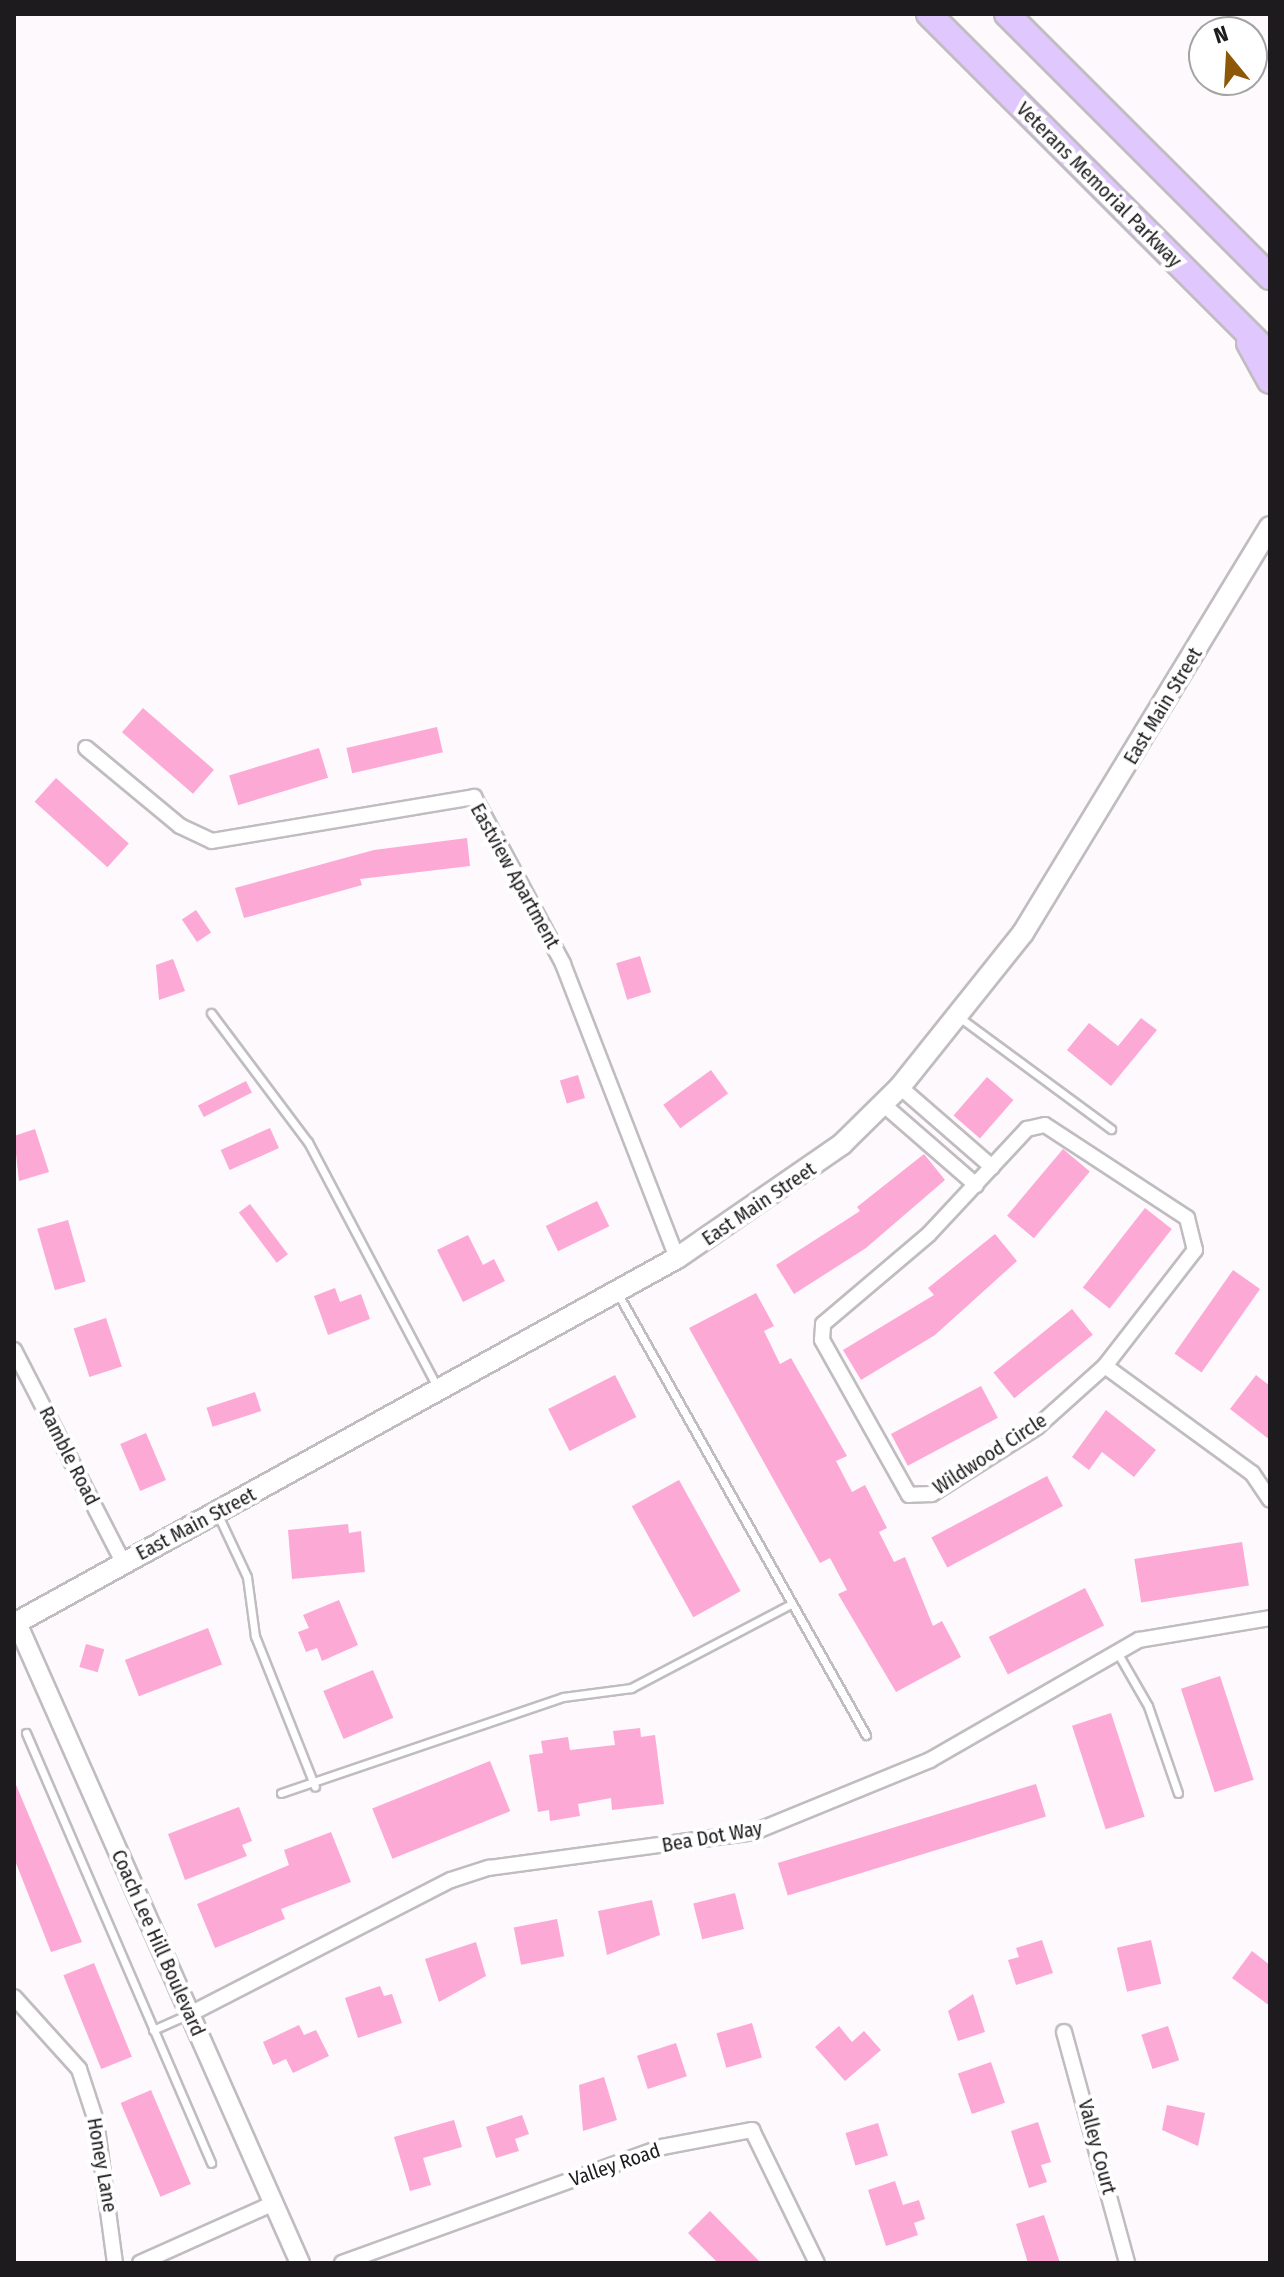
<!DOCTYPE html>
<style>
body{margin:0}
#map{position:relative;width:1284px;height:2277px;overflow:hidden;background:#fdf9fd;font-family:"Fira Sans Condensed",sans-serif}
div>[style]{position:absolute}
.building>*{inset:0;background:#fda9d6;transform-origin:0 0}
.roads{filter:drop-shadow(2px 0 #c0bcc0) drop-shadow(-2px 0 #c0bcc0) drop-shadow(0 2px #c0bcc0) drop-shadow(0 -2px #c0bcc0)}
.service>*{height:7px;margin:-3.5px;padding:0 3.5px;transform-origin:3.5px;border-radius:3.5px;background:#fff}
.minor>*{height:14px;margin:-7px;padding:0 7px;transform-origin:7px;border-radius:7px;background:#fff}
.tertiary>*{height:18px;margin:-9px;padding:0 9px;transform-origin:9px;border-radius:9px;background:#fff}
.secondary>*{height:20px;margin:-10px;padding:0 10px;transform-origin:10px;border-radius:10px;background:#fff}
.trunk>*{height:24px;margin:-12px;padding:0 12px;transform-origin:12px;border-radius:12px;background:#e0c8fe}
span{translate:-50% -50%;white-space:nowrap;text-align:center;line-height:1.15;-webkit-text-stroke:8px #fff;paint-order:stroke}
.street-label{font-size:20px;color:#1d1b1d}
.frame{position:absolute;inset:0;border:16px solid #1d1b1d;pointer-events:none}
.north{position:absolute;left:1188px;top:16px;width:80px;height:80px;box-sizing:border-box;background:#fff;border:2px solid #a5a4a5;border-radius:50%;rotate:342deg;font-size:22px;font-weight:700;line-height:32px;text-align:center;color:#1d1b1d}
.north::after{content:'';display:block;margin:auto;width:28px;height:36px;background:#8d5807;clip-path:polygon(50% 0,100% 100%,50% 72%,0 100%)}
</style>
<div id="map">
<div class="building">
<div style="left:143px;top:708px;width:94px;height:32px;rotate:41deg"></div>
<div style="left:437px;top:727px;width:26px;height:93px;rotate:77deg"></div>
<div style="left:319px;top:748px;width:31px;height:94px;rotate:73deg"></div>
<div style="left:56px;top:778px;width:98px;height:32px;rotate:42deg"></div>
<div style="clip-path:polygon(467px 838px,470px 866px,360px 879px,362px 885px,244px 918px,235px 888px,374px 850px)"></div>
<div style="left:196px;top:910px;width:27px;height:17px;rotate:56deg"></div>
<div style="left:640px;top:956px;width:38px;height:25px;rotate:73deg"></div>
<div style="clip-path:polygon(173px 959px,185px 991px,159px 1000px,156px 965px)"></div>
<div style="clip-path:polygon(1141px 1018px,1157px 1030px,1111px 1086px,1067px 1050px,1089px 1023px,1118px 1046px)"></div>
<div style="left:711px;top:1070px;width:29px;height:59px;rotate:54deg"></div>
<div style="left:578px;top:1075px;width:24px;height:19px;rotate:73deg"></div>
<div style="left:987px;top:1077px;width:35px;height:51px;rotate:41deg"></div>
<div style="left:246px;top:1081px;width:13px;height:54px;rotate:63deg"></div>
<div style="left:270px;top:1128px;width:22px;height:54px;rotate:66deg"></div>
<div style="clip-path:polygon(35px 1129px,49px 1172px,19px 1181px,14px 1136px)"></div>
<div style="left:1063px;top:1149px;width:35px;height:87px;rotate:40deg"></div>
<div style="clip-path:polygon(924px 1154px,945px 1180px,866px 1248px,794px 1294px,776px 1265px,860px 1211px,857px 1207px)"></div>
<div style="left:597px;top:1201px;width:28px;height:57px;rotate:64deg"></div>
<div style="left:250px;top:1204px;width:63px;height:14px;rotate:53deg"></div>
<div style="left:1145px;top:1208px;width:34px;height:101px;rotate:38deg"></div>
<div style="left:68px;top:1220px;width:64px;height:32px;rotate:74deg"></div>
<div style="clip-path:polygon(995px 1234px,1017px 1261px,935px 1335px,861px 1380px,843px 1350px,934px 1295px,928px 1288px)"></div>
<div style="clip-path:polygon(468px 1235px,483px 1265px,494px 1259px,505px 1281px,463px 1302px,437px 1250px)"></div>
<div style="left:1233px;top:1270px;width:33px;height:102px;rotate:35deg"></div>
<div style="clip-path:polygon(335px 1288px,340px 1302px,361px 1294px,370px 1319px,328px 1335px,314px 1296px)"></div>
<div style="clip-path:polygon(756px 1293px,774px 1326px,764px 1331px,780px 1364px,791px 1358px,847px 1456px,836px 1461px,852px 1492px,865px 1485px,887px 1528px,879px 1532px,894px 1562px,905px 1557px,933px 1626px,942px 1621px,961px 1657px,896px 1692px,838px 1594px,847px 1590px,830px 1558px,820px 1563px,689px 1328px)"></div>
<div style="left:1072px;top:1309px;width:33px;height:101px;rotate:51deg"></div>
<div style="left:106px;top:1318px;width:51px;height:34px;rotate:72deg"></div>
<div style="left:615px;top:1375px;width:47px;height:75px;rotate:63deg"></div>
<div style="clip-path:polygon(1256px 1375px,1270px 1386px,1270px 1440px,1230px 1409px)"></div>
<div style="left:981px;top:1386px;width:36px;height:102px;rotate:62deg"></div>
<div style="left:255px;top:1392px;width:20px;height:51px;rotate:72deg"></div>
<div style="clip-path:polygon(1106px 1410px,1156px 1450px,1134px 1477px,1102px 1452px,1089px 1470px,1072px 1457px)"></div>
<div style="left:146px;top:1433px;width:51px;height:28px;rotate:67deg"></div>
<div style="left:1047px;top:1476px;width:34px;height:131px;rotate:62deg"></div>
<div style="left:679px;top:1480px;width:127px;height:54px;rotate:61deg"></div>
<div style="clip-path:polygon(348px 1524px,349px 1533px,361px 1531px,365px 1572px,292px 1579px,288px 1530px)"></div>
<div style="left:1242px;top:1542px;width:44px;height:109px;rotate:81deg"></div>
<div style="left:1085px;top:1588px;width:42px;height:108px;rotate:63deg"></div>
<div style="clip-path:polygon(339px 1600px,358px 1645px,322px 1661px,317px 1648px,306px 1652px,298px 1632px,309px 1628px,303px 1615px)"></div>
<div style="left:208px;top:1628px;width:39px;height:89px;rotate:69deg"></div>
<div style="left:86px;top:1644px;width:19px;height:24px;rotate:16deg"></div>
<div style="left:373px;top:1670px;width:52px;height:54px;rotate:67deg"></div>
<div style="left:1220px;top:1676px;width:109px;height:41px;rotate:72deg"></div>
<div style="left:1111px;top:1713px;width:109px;height:41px;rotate:72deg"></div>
<div style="clip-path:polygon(640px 1728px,641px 1737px,655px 1735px,664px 1804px,612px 1810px,611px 1798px,578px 1804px,580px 1816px,550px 1821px,549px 1810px,538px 1812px,529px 1755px,543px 1753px,541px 1741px,568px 1737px,570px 1750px,615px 1745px,613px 1731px)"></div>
<div style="left:490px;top:1761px;width:54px;height:127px;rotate:68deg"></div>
<div style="clip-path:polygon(14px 1780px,82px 1942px,51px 1952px,14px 1858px)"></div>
<div style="left:1036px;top:1784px;width:34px;height:270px;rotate:73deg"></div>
<div style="clip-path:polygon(239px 1807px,252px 1841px,242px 1845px,247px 1856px,185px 1880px,168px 1834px)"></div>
<div style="clip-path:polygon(331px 1832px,351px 1882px,281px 1909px,285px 1919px,215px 1948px,197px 1904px,289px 1865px,284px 1850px)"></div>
<div style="left:735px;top:1893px;width:37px;height:43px;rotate:76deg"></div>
<div style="clip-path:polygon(652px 1900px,660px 1935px,607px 1955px,598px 1911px)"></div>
<div style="left:557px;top:1919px;width:38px;height:44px;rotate:79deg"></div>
<div style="clip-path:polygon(1042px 1940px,1053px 1973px,1016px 1985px,1008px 1960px,1019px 1957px,1016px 1948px)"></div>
<div style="left:1151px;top:1940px;width:45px;height:35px;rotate:77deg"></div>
<div style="clip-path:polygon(476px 1942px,486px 1976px,439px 2002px,425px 1959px)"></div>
<div style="clip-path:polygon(1252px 1951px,1270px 1965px,1270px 2006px,1232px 1978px)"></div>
<div style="left:94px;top:1963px;width:101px;height:33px;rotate:68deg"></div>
<div style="clip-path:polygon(380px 1986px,384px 1996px,392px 1994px,402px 2023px,358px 2038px,345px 1998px)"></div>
<div style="clip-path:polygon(973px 1994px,985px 2032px,958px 2041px,948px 2011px)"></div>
<div style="left:752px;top:2023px;width:36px;height:37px;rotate:74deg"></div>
<div style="clip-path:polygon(299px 2025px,304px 2035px,316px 2030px,329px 2056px,293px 2073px,286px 2059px,273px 2065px,263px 2042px)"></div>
<div style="clip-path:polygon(839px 2026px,852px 2042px,864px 2031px,881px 2050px,845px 2081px,815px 2047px)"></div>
<div style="left:1168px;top:2026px;width:36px;height:28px;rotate:72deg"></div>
<div style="left:676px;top:2043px;width:35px;height:41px;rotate:72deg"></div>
<div style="left:991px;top:2062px;width:43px;height:35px;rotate:71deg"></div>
<div style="clip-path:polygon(604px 2077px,617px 2120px,583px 2131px,579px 2085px)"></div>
<div style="left:151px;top:2090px;width:102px;height:33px;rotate:67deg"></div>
<div style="clip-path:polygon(1167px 2105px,1205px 2113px,1198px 2146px,1162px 2130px)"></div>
<div style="clip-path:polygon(522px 2115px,529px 2134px,515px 2139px,519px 2151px,496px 2158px,486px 2127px)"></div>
<div style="clip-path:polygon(454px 2120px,462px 2147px,423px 2158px,431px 2185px,410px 2191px,394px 2137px)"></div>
<div style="clip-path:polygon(1038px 2122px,1051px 2162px,1041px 2165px,1047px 2182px,1029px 2188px,1011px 2131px)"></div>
<div style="left:878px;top:2123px;width:34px;height:34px;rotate:73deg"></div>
<div style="clip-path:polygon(895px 2181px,903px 2205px,919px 2200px,925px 2219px,914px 2223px,918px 2235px,886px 2246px,868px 2190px)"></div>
<div style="clip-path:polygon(710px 2211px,761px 2263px,718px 2263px,688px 2233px)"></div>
<div style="clip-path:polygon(1044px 2215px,1060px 2263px,1028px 2263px,1016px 2224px)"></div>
</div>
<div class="roads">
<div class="service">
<div style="left:211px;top:1013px;width:161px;rotate:53.1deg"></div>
<div style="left:308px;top:1142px;width:277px;rotate:62.2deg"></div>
<div style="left:959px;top:1017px;width:189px;rotate:36.4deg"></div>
<div style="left:618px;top:1294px;width:506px;rotate:60.65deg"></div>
<div style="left:218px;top:1515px;width:68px;rotate:64.9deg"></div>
<div style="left:247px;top:1577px;width:60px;rotate:82.3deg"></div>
<div style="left:255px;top:1636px;width:162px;rotate:68.3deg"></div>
<div style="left:1117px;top:1652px;width:62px;rotate:60.1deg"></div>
<div style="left:1148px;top:1706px;width:92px;rotate:71deg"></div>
<div style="left:26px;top:1733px;width:468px;rotate:66.7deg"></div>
<div style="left:281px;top:1793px;width:298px;rotate:-18.8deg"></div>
<div style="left:563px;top:1697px;width:69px;rotate:-7.5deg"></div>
<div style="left:631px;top:1688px;width:181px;rotate:-27.7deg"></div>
<div style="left:153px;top:2030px;width:37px;rotate:-24deg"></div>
</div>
<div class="minor">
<div style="left:86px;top:748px;width:122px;rotate:39.7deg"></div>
<div style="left:180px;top:826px;width:35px;rotate:25deg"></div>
<div style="left:212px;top:841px;width:266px;rotate:-9.5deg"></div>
<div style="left:474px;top:797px;width:189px;rotate:61.9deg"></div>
<div style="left:563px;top:964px;width:315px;rotate:68.8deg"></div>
<div style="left:900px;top:1087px;width:122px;rotate:41deg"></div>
<div style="left:884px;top:1105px;width:122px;rotate:41deg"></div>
<div style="left:1045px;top:1125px;width:170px;rotate:33.2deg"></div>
<div style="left:1187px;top:1218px;width:33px;rotate:76deg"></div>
<div style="left:1195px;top:1250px;width:147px;rotate:127.8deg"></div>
<div style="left:1105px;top:1366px;width:91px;rotate:138.1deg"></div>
<div style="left:1037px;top:1427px;width:125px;rotate:147.5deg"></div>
<div style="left:932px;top:1494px;width:23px;rotate:178deg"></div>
<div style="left:909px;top:1495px;width:178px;rotate:-119.3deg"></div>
<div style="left:822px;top:1340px;width:16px;rotate:-86deg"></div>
<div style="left:823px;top:1324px;width:139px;rotate:-40.3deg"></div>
<div style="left:929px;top:1234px;width:144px;rotate:-47deg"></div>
<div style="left:1027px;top:1129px;width:18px;rotate:-13deg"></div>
<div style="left:14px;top:1350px;width:238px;rotate:62.8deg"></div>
<div style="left:1105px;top:1366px;width:182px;rotate:36.1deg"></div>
<div style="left:1252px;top:1473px;width:32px;rotate:56deg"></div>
<div style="left:14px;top:1997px;width:97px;rotate:47.9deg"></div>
<div style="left:79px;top:2069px;width:55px;rotate:71.9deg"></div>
<div style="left:96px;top:2121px;width:143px;rotate:82.4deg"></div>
<div style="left:190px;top:2014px;width:293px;rotate:-27.2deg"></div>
<div style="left:451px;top:1880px;width:40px;rotate:-18deg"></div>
<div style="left:489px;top:1868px;width:267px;rotate:-7.7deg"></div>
<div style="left:754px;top:1832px;width:190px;rotate:-22.2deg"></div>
<div style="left:930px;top:1760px;width:241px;rotate:-29.9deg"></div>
<div style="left:1139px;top:1640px;width:133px;rotate:-9.5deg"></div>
<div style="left:1064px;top:2032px;width:239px;rotate:74.7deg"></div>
<div style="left:140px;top:2263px;width:147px;rotate:-24.1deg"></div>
<div style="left:342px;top:2263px;width:340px;rotate:-19.9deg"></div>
<div style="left:662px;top:2147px;width:92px;rotate:-10.7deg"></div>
<div style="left:752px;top:2130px;width:148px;rotate:64deg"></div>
</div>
<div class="tertiary">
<div style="left:17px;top:1623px;width:700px;rotate:66.15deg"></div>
</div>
<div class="secondary">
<div style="left:14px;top:1624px;width:757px;rotate:-28.9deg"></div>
<div style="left:677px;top:1258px;width:201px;rotate:-34.6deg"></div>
<div style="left:842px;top:1144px;width:81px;rotate:-44.5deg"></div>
<div style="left:900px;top:1087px;width:197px;rotate:-51.4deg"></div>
<div style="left:1023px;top:933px;width:475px;rotate:-58.7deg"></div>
</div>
<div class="trunk">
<div style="left:929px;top:14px;width:482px;rotate:45deg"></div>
<div style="left:1007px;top:14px;width:372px;rotate:45deg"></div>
<div style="left:1249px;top:343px;width:43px;rotate:61.1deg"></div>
</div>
</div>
<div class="street-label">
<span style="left:1099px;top:185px;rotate:45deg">Veterans Memorial Parkway</span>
<span style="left:1163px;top:706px;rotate:-59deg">East Main Street</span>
<span style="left:515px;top:876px;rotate:61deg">Eastview Apartment</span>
<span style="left:759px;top:1204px;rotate:-34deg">East Main Street</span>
<span style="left:990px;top:1454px;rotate:-33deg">Wildwood Circle</span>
<span style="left:69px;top:1456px;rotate:63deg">Ramble Road</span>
<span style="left:196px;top:1524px;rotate:-28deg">East Main Street</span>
<span style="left:712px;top:1837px;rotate:-10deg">Bea Dot Way</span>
<span style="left:158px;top:1943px;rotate:66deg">Coach Lee Hill Boulevard</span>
<span style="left:1097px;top:2147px;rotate:75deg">Valley Court</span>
<span style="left:102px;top:2165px;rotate:80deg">Honey Lane</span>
<span style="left:615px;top:2165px;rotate:-19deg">Valley Road</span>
</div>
<div class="frame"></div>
<div class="north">N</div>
</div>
